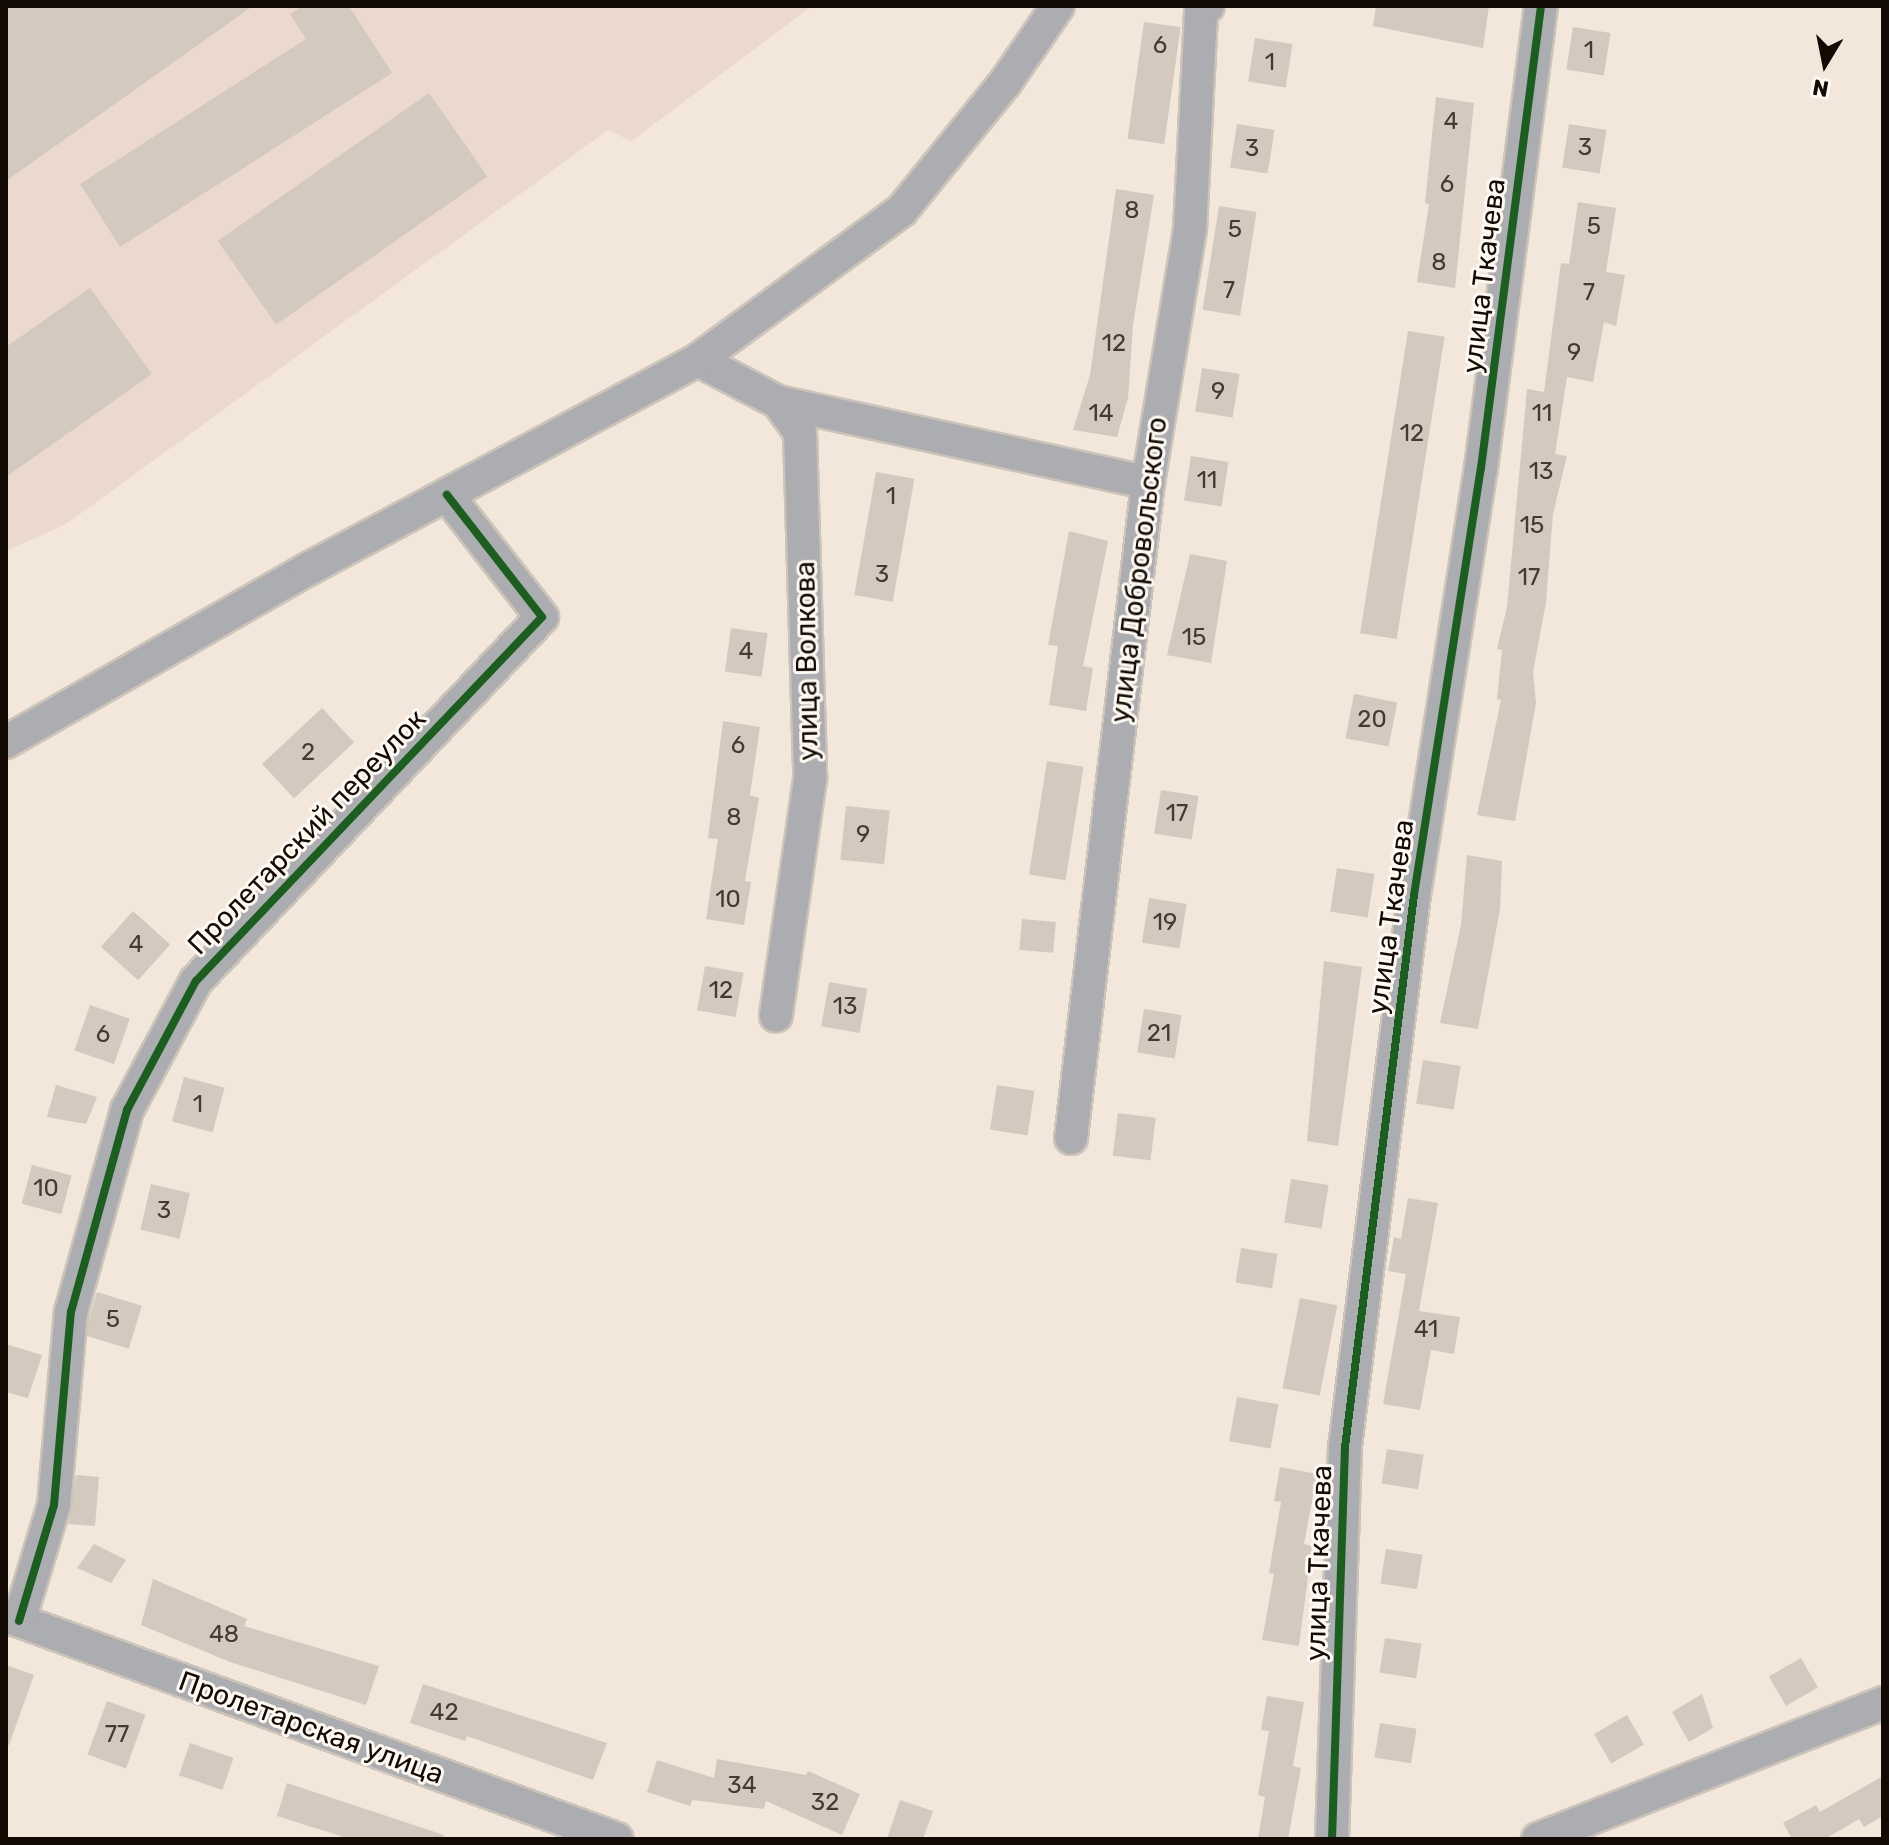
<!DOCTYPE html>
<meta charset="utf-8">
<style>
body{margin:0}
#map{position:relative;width:1889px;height:1845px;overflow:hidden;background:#f2e7da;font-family:Rubik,sans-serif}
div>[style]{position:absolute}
.industrial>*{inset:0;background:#ead9cc}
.building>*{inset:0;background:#d4c9bf;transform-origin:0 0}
.roads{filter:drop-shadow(2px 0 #cdc4b9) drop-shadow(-2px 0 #cdc4b9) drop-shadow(0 2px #cdc4b9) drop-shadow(0 -2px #cdc4b9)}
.minor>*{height:32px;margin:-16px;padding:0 16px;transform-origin:16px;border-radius:16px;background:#acadb0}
.cycleway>*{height:8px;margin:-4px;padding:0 4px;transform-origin:4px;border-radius:4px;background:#1b5e20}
span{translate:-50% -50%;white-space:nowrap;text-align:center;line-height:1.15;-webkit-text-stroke:6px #fdf8f2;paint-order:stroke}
.number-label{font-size:24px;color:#433a32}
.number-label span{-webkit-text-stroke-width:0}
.street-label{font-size:28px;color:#130b03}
.frame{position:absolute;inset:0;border:8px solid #130b03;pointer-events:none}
.north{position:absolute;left:1785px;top:24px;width:80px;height:80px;-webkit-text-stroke:6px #fdf8f2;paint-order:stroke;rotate:190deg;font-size:22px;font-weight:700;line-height:32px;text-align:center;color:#130b03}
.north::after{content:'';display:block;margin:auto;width:28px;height:36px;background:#130b03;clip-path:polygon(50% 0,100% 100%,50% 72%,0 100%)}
</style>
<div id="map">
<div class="industrial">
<div style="clip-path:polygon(6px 6px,812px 6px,631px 141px,608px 130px,66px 524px,6px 551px)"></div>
</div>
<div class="building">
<div style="clip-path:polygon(6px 6px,253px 6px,6px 181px)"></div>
<div style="clip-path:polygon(302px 6px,349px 6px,392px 73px,120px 247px,80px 184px,306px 39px,290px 14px)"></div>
<div style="clip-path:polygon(1376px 6px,1489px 6px,1483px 48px,1373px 26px)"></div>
<div style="left:1144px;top:22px;width:37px;height:118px;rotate:8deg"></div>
<div style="left:1573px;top:27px;width:38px;height:43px;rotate:9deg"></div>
<div style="left:1255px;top:38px;width:38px;height:44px;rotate:9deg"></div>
<div style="left:429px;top:93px;width:102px;height:258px;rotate:55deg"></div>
<div style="clip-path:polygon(1436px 97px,1474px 103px,1455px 288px,1417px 282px,1429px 204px,1425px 203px)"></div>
<div style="left:1237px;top:124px;width:38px;height:44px;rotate:9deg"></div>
<div style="left:1569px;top:124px;width:38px;height:44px;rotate:9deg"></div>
<div style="clip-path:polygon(1116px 189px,1154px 195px,1133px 325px,1128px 398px,1117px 437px,1073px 430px,1090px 375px)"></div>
<div style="clip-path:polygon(1578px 202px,1616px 208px,1606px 272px,1625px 275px,1616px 326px,1604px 322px,1593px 382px,1567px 377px,1555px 454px,1567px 456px,1553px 514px,1546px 602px,1533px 672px,1536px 703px,1515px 821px,1477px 815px,1501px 700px,1497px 699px,1502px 650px,1497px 649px,1507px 607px,1527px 389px,1544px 392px,1561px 263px,1569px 264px)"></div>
<div style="left:1219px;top:206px;width:38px;height:105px;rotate:9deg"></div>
<div style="clip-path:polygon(90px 288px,152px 374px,6px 477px,6px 347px)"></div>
<div style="left:1408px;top:331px;width:37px;height:306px;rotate:9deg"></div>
<div style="left:1202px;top:368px;width:38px;height:44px;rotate:9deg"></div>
<div style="left:1191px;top:456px;width:38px;height:45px;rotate:9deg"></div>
<div style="left:876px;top:472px;width:39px;height:125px;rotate:10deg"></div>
<div style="clip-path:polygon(1069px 531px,1108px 541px,1083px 666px,1093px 668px,1086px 711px,1049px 705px,1058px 646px,1048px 645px)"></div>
<div style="clip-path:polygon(1190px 554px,1227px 561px,1211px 663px,1167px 655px)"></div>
<div style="left:731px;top:628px;width:37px;height:44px;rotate:8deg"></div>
<div style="left:1354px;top:694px;width:44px;height:45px;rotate:11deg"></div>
<div style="left:322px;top:708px;width:47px;height:82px;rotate:47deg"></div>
<div style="clip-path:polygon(723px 721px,760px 727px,750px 795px,759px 798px,745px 881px,751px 882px,744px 925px,706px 919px,718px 839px,708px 838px)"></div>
<div style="left:1047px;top:761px;width:37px;height:115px;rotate:9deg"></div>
<div style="left:1161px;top:790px;width:38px;height:44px;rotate:9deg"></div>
<div style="left:846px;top:806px;width:44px;height:54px;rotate:6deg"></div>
<div style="clip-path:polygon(1467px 855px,1502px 861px,1500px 909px,1478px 1029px,1440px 1023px,1461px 925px)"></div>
<div style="left:1337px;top:868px;width:38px;height:44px;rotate:9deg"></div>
<div style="left:1149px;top:898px;width:38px;height:45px;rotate:9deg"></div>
<div style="left:133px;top:911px;width:50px;height:48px;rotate:42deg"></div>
<div style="left:1022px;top:919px;width:34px;height:31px;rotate:5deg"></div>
<div style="clip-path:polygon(1324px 961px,1362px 967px,1338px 1146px,1307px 1141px)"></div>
<div style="left:705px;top:966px;width:39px;height:45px;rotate:10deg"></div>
<div style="left:829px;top:982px;width:39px;height:45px;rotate:10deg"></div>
<div style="left:90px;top:1005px;width:42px;height:48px;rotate:19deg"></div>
<div style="left:1144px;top:1009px;width:38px;height:44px;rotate:9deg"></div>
<div style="left:1423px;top:1060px;width:38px;height:44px;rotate:9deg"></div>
<div style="left:184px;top:1077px;width:42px;height:46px;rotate:15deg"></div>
<div style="clip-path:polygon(56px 1085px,97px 1097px,86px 1124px,47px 1117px)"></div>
<div style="left:997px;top:1085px;width:38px;height:45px;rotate:9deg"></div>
<div style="left:1118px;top:1113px;width:38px;height:43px;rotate:7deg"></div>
<div style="left:32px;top:1165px;width:41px;height:40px;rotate:15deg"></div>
<div style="left:1291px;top:1179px;width:38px;height:44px;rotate:9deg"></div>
<div style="left:151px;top:1184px;width:40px;height:47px;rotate:13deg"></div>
<div style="clip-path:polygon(1408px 1198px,1438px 1203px,1419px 1311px,1460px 1317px,1454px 1354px,1431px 1350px,1420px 1410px,1383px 1404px,1406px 1274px,1388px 1271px,1394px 1237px,1401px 1239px)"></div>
<div style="left:1241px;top:1248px;width:37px;height:35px;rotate:9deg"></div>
<div style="left:97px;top:1292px;width:47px;height:45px;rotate:17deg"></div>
<div style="left:1300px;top:1298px;width:38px;height:92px;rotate:11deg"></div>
<div style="clip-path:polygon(6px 1344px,42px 1355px,28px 1398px,6px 1392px)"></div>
<div style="left:1237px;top:1397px;width:42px;height:45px;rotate:10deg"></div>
<div style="left:1387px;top:1449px;width:37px;height:35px;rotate:9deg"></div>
<div style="clip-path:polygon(1280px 1467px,1317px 1474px,1304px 1544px,1312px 1546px,1299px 1646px,1262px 1640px,1274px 1574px,1269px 1573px,1281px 1502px,1274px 1501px)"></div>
<div style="clip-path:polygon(76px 1475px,99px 1477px,95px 1526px,68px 1524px)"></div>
<div style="clip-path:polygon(94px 1544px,126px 1560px,111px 1583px,77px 1568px)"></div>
<div style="left:1386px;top:1549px;width:37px;height:35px;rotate:9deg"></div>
<div style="clip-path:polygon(153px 1579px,247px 1619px,244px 1626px,379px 1666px,366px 1705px,230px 1662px,141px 1625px)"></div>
<div style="left:1385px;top:1638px;width:37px;height:35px;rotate:9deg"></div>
<div style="left:1801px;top:1658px;width:34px;height:37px;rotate:60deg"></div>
<div style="clip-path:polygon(6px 1665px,34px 1675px,9px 1745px,6px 1745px)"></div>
<div style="clip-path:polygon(423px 1684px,607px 1743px,593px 1780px,467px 1736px,465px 1741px,410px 1723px)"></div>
<div style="clip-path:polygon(1702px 1694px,1713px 1728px,1689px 1742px,1672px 1712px)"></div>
<div style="clip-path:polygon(1267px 1696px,1304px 1702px,1293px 1766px,1301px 1768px,1288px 1839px,1258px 1839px,1265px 1797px,1258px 1795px,1269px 1731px,1261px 1730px)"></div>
<div style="left:107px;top:1701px;width:41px;height:57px;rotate:20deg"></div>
<div style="left:1627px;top:1715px;width:34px;height:38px;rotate:60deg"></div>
<div style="left:1380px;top:1723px;width:37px;height:35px;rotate:9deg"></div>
<div style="left:190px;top:1743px;width:46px;height:34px;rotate:19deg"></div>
<div style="clip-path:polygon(717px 1759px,806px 1775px,808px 1771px,860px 1794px,842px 1835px,766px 1801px,764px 1809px,692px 1800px,690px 1806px,647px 1792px,657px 1760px,714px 1778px)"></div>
<div style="clip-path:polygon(1883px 1776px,1883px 1816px,1864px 1827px,1859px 1819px,1825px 1839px,1792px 1839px,1783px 1823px,1816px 1805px,1820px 1812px)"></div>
<div style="clip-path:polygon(287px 1783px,444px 1835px,443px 1839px,350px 1839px,277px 1816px)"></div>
<div style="clip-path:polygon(900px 1800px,933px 1811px,923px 1839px,887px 1839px)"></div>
</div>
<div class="roads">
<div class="minor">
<div style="left:698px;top:360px;width:90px;rotate:27.7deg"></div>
<div style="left:778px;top:402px;width:37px;rotate:54deg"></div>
<div style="left:800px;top:432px;width:347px;rotate:88.3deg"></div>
<div style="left:810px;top:779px;width:239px;rotate:98.2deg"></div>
<div style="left:778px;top:402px;width:379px;rotate:12.3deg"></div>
<div style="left:6px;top:742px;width:350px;rotate:-29.8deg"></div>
<div style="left:310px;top:568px;width:440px;rotate:-28.2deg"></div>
<div style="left:698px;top:360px;width:253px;rotate:-36.3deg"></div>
<div style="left:902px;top:210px;width:164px;rotate:-51deg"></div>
<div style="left:1005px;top:83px;width:93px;rotate:-55.5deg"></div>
<div style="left:1071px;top:1138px;width:660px;rotate:-83.3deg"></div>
<div style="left:1148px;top:483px;width:256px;rotate:-80.6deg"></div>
<div style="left:1190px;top:230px;width:220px;rotate:-87.1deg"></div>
<div style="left:1201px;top:10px;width:8px;rotate:-30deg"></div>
<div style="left:6px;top:1616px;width:650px;rotate:20.05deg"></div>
<div style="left:19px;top:1621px;width:121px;rotate:-73.2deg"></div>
<div style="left:54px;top:1505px;width:194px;rotate:-85deg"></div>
<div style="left:71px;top:1312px;width:210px;rotate:-74.5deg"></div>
<div style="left:127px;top:1110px;width:146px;rotate:-61.9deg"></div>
<div style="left:196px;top:981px;width:502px;rotate:-46.45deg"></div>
<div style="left:542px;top:617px;width:155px;rotate:-127.9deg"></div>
<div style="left:1332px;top:1839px;width:392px;rotate:-88.1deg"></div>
<div style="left:1345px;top:1447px;width:556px;rotate:-82.87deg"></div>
<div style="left:1414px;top:895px;width:432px;rotate:-81.1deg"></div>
<div style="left:1481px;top:468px;width:466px;rotate:-82.6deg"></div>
<div style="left:1538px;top:1839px;width:371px;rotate:-21.5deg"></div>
</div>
</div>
<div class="cycleway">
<div style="left:19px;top:1621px;width:121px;rotate:-73.2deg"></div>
<div style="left:54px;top:1505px;width:194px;rotate:-85deg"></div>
<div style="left:71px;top:1312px;width:210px;rotate:-74.5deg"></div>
<div style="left:127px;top:1110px;width:146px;rotate:-61.9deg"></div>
<div style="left:196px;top:981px;width:502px;rotate:-46.45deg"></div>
<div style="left:542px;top:617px;width:155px;rotate:-127.9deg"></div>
<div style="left:1332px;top:1839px;width:392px;rotate:-88.1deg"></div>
<div style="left:1345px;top:1447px;width:556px;rotate:-82.87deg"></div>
<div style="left:1414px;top:895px;width:432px;rotate:-81.1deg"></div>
<div style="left:1481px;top:468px;width:466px;rotate:-82.6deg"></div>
</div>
<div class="number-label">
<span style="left:1160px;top:46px">6</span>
<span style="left:1589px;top:51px">1</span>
<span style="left:1270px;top:63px">1</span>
<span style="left:1451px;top:122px">4</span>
<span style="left:1585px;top:148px">3</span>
<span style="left:1252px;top:149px">3</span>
<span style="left:1447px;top:185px">6</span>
<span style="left:1132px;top:211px">8</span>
<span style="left:1594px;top:227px">5</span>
<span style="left:1235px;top:230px">5</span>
<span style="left:1439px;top:263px">8</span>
<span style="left:1229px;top:291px">7</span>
<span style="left:1589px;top:293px">7</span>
<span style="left:1114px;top:344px">12</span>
<span style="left:1574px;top:353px">9</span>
<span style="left:1218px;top:392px">9</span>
<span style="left:1101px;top:414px">14</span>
<span style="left:1542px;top:414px">11</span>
<span style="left:1412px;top:434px">12</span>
<span style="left:1541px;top:472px">13</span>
<span style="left:1207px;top:481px">11</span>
<span style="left:891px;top:497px">1</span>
<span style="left:1532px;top:526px">15</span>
<span style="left:882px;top:575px">3</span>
<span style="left:1529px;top:578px">17</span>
<span style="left:1194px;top:638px">15</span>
<span style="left:746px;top:652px">4</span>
<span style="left:1372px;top:720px">20</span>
<span style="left:738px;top:746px">6</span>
<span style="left:308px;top:753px">2</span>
<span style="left:1177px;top:814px">17</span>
<span style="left:734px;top:818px">8</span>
<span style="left:863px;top:835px">9</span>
<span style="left:728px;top:900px">10</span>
<span style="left:1165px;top:923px">19</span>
<span style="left:136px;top:945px">4</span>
<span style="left:721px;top:991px">12</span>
<span style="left:845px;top:1007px">13</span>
<span style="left:1159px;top:1034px">21</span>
<span style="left:103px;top:1035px">6</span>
<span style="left:198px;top:1105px">1</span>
<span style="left:46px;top:1189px">10</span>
<span style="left:164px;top:1211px">3</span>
<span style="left:113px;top:1320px">5</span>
<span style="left:1426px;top:1330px">41</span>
<span style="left:224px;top:1635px">48</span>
<span style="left:444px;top:1713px">42</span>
<span style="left:117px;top:1735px">77</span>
<span style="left:742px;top:1786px">34</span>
<span style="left:825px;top:1803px">32</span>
</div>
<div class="street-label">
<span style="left:1484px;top:276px;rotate:-83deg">улица Ткачева</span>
<span style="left:1139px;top:570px;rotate:-83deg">улица Добровольского</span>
<span style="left:807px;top:661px;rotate:-91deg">улица Волкова</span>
<span style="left:307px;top:832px;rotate:-46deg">Пролетарский переулок</span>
<span style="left:1391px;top:917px;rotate:-82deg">улица Ткачева</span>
<span style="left:1319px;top:1563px;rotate:-88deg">улица Ткачева</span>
<span style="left:311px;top:1728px;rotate:20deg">Пролетарская улица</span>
</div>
<div class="frame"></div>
<div class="north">N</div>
</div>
